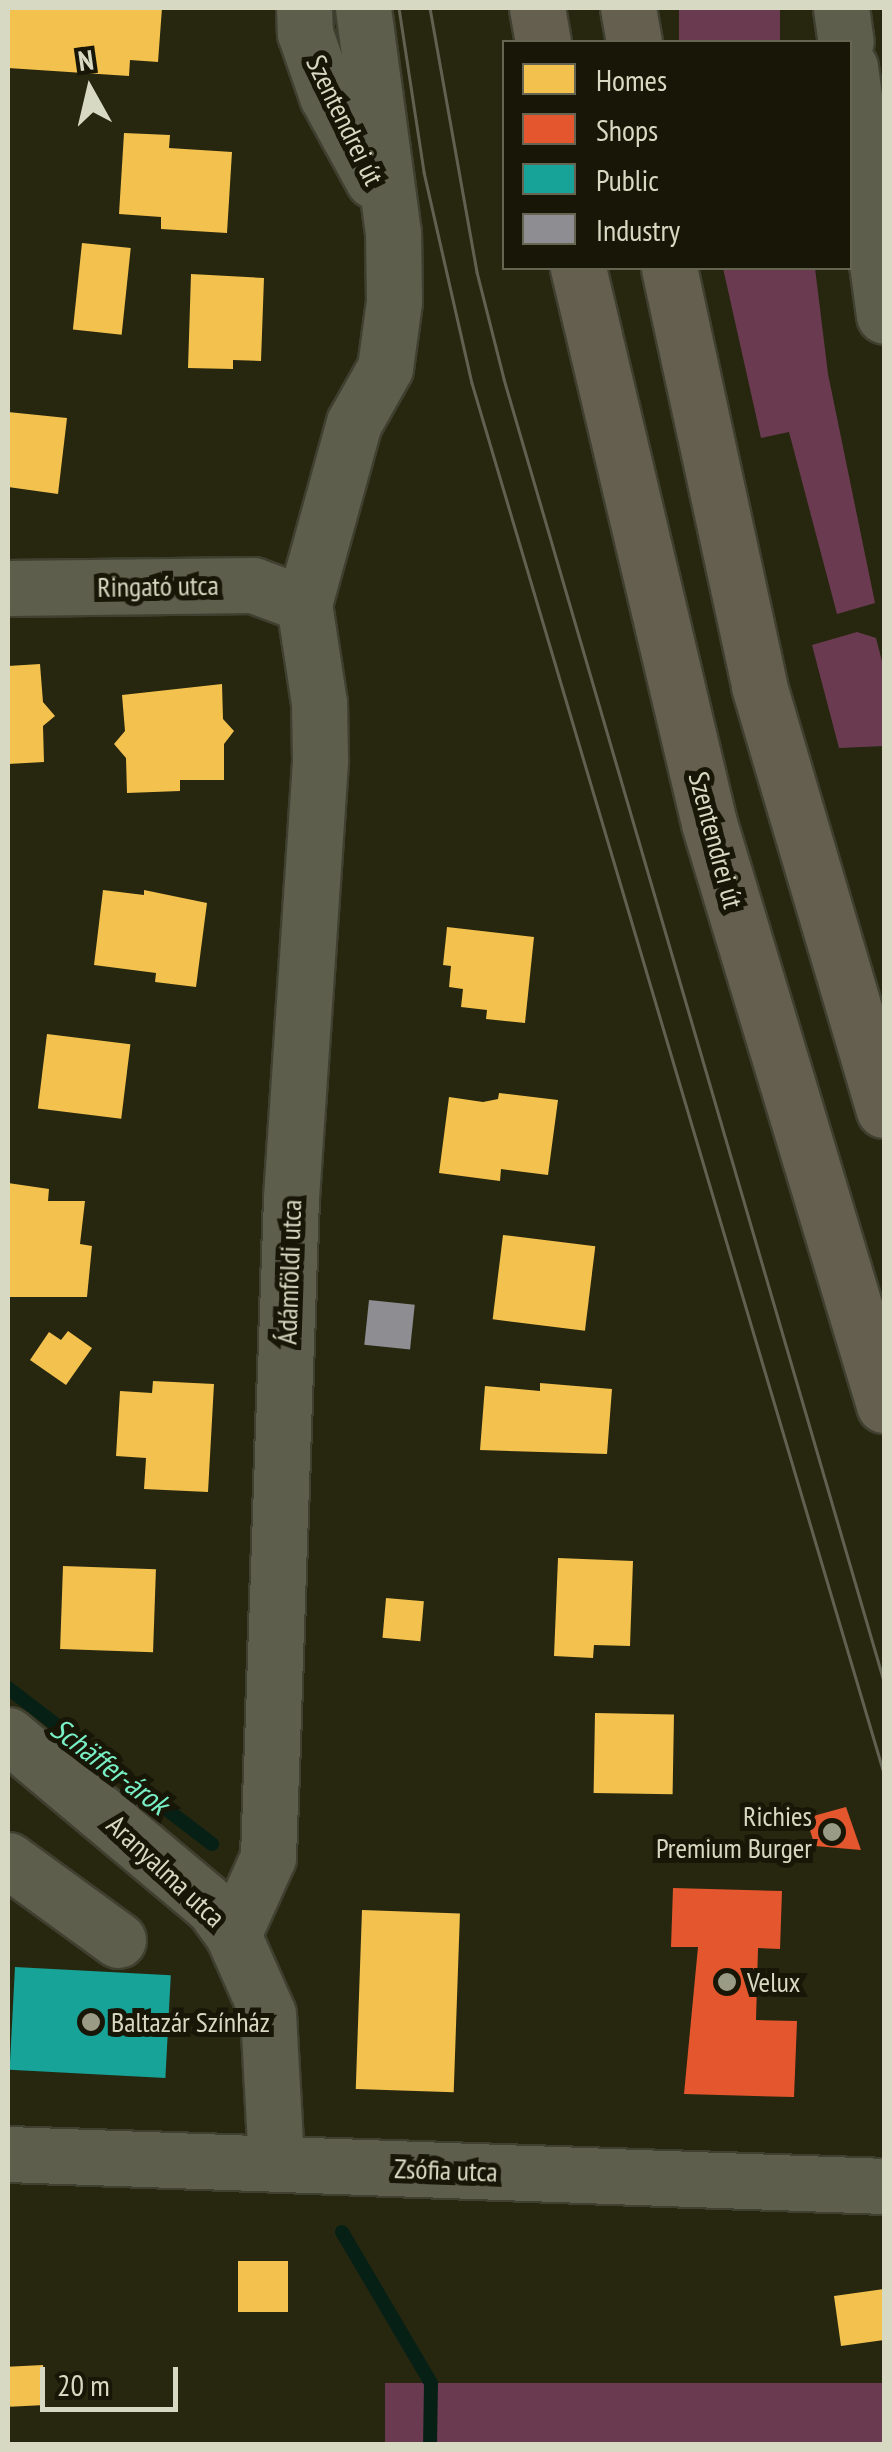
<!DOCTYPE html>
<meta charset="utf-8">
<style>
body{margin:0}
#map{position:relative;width:892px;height:2452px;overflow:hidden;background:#272710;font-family:"PT Sans Narrow",sans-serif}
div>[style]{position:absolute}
.green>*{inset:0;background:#6a3b50;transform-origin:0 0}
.homes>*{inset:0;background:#f2c14e;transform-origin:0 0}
.shops>*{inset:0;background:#e4572e}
.public>*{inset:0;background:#17a398;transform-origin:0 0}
.industry>*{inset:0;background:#8d8d92;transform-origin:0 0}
.stream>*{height:14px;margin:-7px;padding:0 7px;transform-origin:7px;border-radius:7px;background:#072015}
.roads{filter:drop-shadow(2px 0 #404031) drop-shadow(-2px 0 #404031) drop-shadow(0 2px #404031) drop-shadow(0 -2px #404031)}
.minor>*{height:55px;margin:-27.5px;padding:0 27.5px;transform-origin:27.5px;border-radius:27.5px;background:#5e5e4d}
.major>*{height:55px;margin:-27.5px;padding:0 27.5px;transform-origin:27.5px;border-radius:27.5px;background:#645f4e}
.tram>*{height:2.5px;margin:-1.25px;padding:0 1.25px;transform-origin:1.25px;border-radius:1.25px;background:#616151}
.dots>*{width:28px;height:28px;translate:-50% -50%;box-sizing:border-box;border:5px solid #181707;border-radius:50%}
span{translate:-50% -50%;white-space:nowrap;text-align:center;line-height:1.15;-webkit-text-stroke:10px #181707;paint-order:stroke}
.street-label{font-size:28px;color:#d8d9c3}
.poi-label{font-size:28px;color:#d8d9c3}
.right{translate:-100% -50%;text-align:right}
.left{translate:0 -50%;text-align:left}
.water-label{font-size:30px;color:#79efc6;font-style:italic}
.frame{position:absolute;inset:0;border:10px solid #d8d9c3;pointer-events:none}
.legend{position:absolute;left:502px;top:40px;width:350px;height:230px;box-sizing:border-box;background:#181707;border:2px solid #656552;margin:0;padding:12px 18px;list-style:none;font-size:30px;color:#d8d9c3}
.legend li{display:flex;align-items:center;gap:20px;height:50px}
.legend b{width:50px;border:2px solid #656552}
.north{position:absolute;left:40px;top:40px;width:100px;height:100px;-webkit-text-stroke:8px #181707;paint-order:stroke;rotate:352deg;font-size:28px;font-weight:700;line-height:40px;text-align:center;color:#d8d9c3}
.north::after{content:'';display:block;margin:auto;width:35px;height:45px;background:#d8d9c3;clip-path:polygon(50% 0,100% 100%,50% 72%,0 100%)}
.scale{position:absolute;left:40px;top:2367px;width:138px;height:45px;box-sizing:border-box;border:5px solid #d8d9c3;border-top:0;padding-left:12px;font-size:30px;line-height:35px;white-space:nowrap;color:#d8d9c3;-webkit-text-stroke:8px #181707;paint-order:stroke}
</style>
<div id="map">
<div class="green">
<div style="left:679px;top:8px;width:101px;height:34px"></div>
<div style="clip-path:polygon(723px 268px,815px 268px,828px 374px,875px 603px,837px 614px,789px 432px,761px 438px)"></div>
<div style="clip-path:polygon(857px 632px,876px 638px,884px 669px,884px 746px,839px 748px,812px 645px)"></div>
<div style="left:884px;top:2383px;width:61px;height:499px;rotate:90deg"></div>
</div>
<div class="homes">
<div style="clip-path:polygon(8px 8px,162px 8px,158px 62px,130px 60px,129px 76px,8px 68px)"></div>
<div style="clip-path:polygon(124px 133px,170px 135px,169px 148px,232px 152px,227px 233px,161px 229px,161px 217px,119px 214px)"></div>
<div style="left:82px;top:243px;width:49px;height:87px;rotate:6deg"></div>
<div style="clip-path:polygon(191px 274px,264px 278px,261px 361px,233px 360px,233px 369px,188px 368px)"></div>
<div style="clip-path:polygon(8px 412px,67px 418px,58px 494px,8px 487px)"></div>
<div style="clip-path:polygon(40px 664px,43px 702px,55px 716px,43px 726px,44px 762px,8px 764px,8px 666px)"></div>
<div style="clip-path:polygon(222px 684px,223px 719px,234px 731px,224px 744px,224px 780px,180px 780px,180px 791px,127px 793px,126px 758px,114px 744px,125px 731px,122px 695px)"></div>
<div style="clip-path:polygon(103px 890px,144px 895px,144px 890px,207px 903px,196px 987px,155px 982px,156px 973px,94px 965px)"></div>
<div style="clip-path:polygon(447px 927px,534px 937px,525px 1023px,486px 1019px,487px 1010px,461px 1007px,463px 989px,449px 987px,451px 966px,443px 965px)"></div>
<div style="left:47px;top:1034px;width:84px;height:75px;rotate:7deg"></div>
<div style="clip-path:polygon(499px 1093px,558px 1100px,548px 1175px,501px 1169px,500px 1181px,439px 1173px,449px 1097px,483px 1102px,498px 1099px)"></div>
<div style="clip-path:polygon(8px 1183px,49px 1189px,48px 1201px,85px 1201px,80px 1244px,92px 1246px,87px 1297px,8px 1297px)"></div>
<div style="left:503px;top:1235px;width:93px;height:85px;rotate:7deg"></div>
<div style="clip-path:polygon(68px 1331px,92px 1348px,66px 1385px,30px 1360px,49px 1332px,61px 1340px)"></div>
<div style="clip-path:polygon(153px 1381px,214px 1384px,208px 1492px,144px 1489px,146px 1458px,116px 1456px,120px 1391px,152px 1393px)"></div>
<div style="clip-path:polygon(540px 1383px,612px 1389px,607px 1454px,480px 1450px,485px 1386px,540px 1391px)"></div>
<div style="clip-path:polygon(558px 1558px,633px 1561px,630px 1646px,594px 1645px,593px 1658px,554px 1656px)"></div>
<div style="left:63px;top:1566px;width:93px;height:83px;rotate:2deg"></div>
<div style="left:386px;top:1598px;width:38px;height:40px;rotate:5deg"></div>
<div style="left:595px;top:1713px;width:79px;height:80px;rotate:1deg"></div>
<div style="left:362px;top:1910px;width:98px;height:179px;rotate:2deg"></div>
<div style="left:238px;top:2261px;width:50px;height:51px"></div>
<div style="clip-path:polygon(884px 2289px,884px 2340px,841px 2346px,834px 2296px)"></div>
<div style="left:43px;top:2365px;width:40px;height:35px;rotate:87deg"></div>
</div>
<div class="shops">
<div style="clip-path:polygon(846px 1807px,861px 1850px,815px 1846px,806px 1818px)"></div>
<div style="clip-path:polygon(673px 1888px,782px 1891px,780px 1949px,758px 1948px,756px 2020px,797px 2021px,794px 2097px,684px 2094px,698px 1947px,671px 1947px)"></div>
</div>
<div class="public">
<div style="left:15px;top:1967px;width:156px;height:103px;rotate:3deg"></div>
</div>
<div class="industry">
<div style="left:369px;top:1300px;width:46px;height:45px;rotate:6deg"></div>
</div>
<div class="stream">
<div style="left:8px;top:1688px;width:257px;rotate:37.4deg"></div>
<div style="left:342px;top:2232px;width:175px;rotate:59.5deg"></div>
<div style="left:431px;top:2383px;width:61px;rotate:90.9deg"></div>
</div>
<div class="roads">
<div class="minor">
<div style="left:304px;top:8px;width:25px;rotate:88deg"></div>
<div style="left:305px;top:33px;width:67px;rotate:70.8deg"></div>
<div style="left:327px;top:96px;width:96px;rotate:61.3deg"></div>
<div style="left:841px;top:8px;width:34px;rotate:82deg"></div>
<div style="left:850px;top:67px;width:251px;rotate:82.2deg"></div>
<div style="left:8px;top:588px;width:245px;rotate:-0.7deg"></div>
<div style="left:253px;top:585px;width:54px;rotate:20.4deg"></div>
<div style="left:8px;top:1735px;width:268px;rotate:40deg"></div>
<div style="left:213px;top:1907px;width:34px;rotate:54deg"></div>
<div style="left:233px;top:1935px;width:86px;rotate:66.1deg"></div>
<div style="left:268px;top:2014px;width:150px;rotate:86.9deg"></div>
<div style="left:8px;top:1860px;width:136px;rotate:36deg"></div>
<div style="left:233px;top:1935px;width:85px;rotate:-65.8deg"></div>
<div style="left:268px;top:1857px;width:659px;rotate:-88deg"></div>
<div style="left:291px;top:1198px;width:440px;rotate:-86.2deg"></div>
<div style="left:320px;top:759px;width:56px;rotate:-91deg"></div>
<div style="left:319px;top:703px;width:100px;rotate:-98.6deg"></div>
<div style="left:304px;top:604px;width:188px;rotate:-74.6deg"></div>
<div style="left:354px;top:423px;width:63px;rotate:-60.6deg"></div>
<div style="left:385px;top:368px;width:68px;rotate:-82.3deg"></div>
<div style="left:394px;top:301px;width:68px;rotate:-90.8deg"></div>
<div style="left:393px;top:233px;width:227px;rotate:-97.6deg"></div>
<div style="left:8px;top:2154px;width:877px;rotate:2.09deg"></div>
</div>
<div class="major">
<div style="left:537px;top:8px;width:35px;rotate:80deg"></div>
<div style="left:628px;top:8px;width:35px;rotate:80deg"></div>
<div style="left:578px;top:268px;width:570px;rotate:76.72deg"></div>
<div style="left:709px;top:823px;width:608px;rotate:73.26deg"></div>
<div style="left:669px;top:268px;width:428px;rotate:77.8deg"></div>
<div style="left:759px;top:686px;width:442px;rotate:73.6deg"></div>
</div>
</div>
<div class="tram">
<div style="left:399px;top:8px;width:166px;rotate:81.3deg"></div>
<div style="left:424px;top:172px;width:216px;rotate:77.2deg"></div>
<div style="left:472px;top:383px;width:1450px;rotate:73.49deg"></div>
<div style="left:430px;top:8px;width:268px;rotate:79.9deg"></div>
<div style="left:477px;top:272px;width:110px;rotate:75.8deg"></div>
<div style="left:504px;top:379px;width:1356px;rotate:73.73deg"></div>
</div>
<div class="dots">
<div style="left:832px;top:1832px;background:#9a9b84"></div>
<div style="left:727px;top:1982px;background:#9a9b84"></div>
<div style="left:91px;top:2022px;background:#9a9b84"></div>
</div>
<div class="street-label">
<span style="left:345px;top:120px;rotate:64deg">Szentendrei út</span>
<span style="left:158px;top:586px;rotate:-1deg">Ringató utca</span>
<span style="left:716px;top:840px;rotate:75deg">Szentendrei út</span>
<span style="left:289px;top:1272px;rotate:-88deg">Ádámföldi utca</span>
<span style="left:166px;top:1871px;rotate:43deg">Aranyalma utca</span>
<span style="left:446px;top:2170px;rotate:2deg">Zsófia utca</span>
</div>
<div class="poi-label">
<span class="right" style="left:812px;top:1832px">Richies<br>Premium Burger</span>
<span class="left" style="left:747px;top:1982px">Velux</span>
<span class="left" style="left:111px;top:2022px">Baltazár Színház</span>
</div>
<div class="water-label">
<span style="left:110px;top:1766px;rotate:37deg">Schäffer-árok</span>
</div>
<div class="frame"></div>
<ul class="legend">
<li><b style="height:28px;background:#f2c14e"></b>Homes</li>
<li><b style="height:28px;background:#e4572e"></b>Shops</li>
<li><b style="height:28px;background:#17a398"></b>Public</li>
<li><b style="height:28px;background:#8d8d92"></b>Industry</li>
</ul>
<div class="north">N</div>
<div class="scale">20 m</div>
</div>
